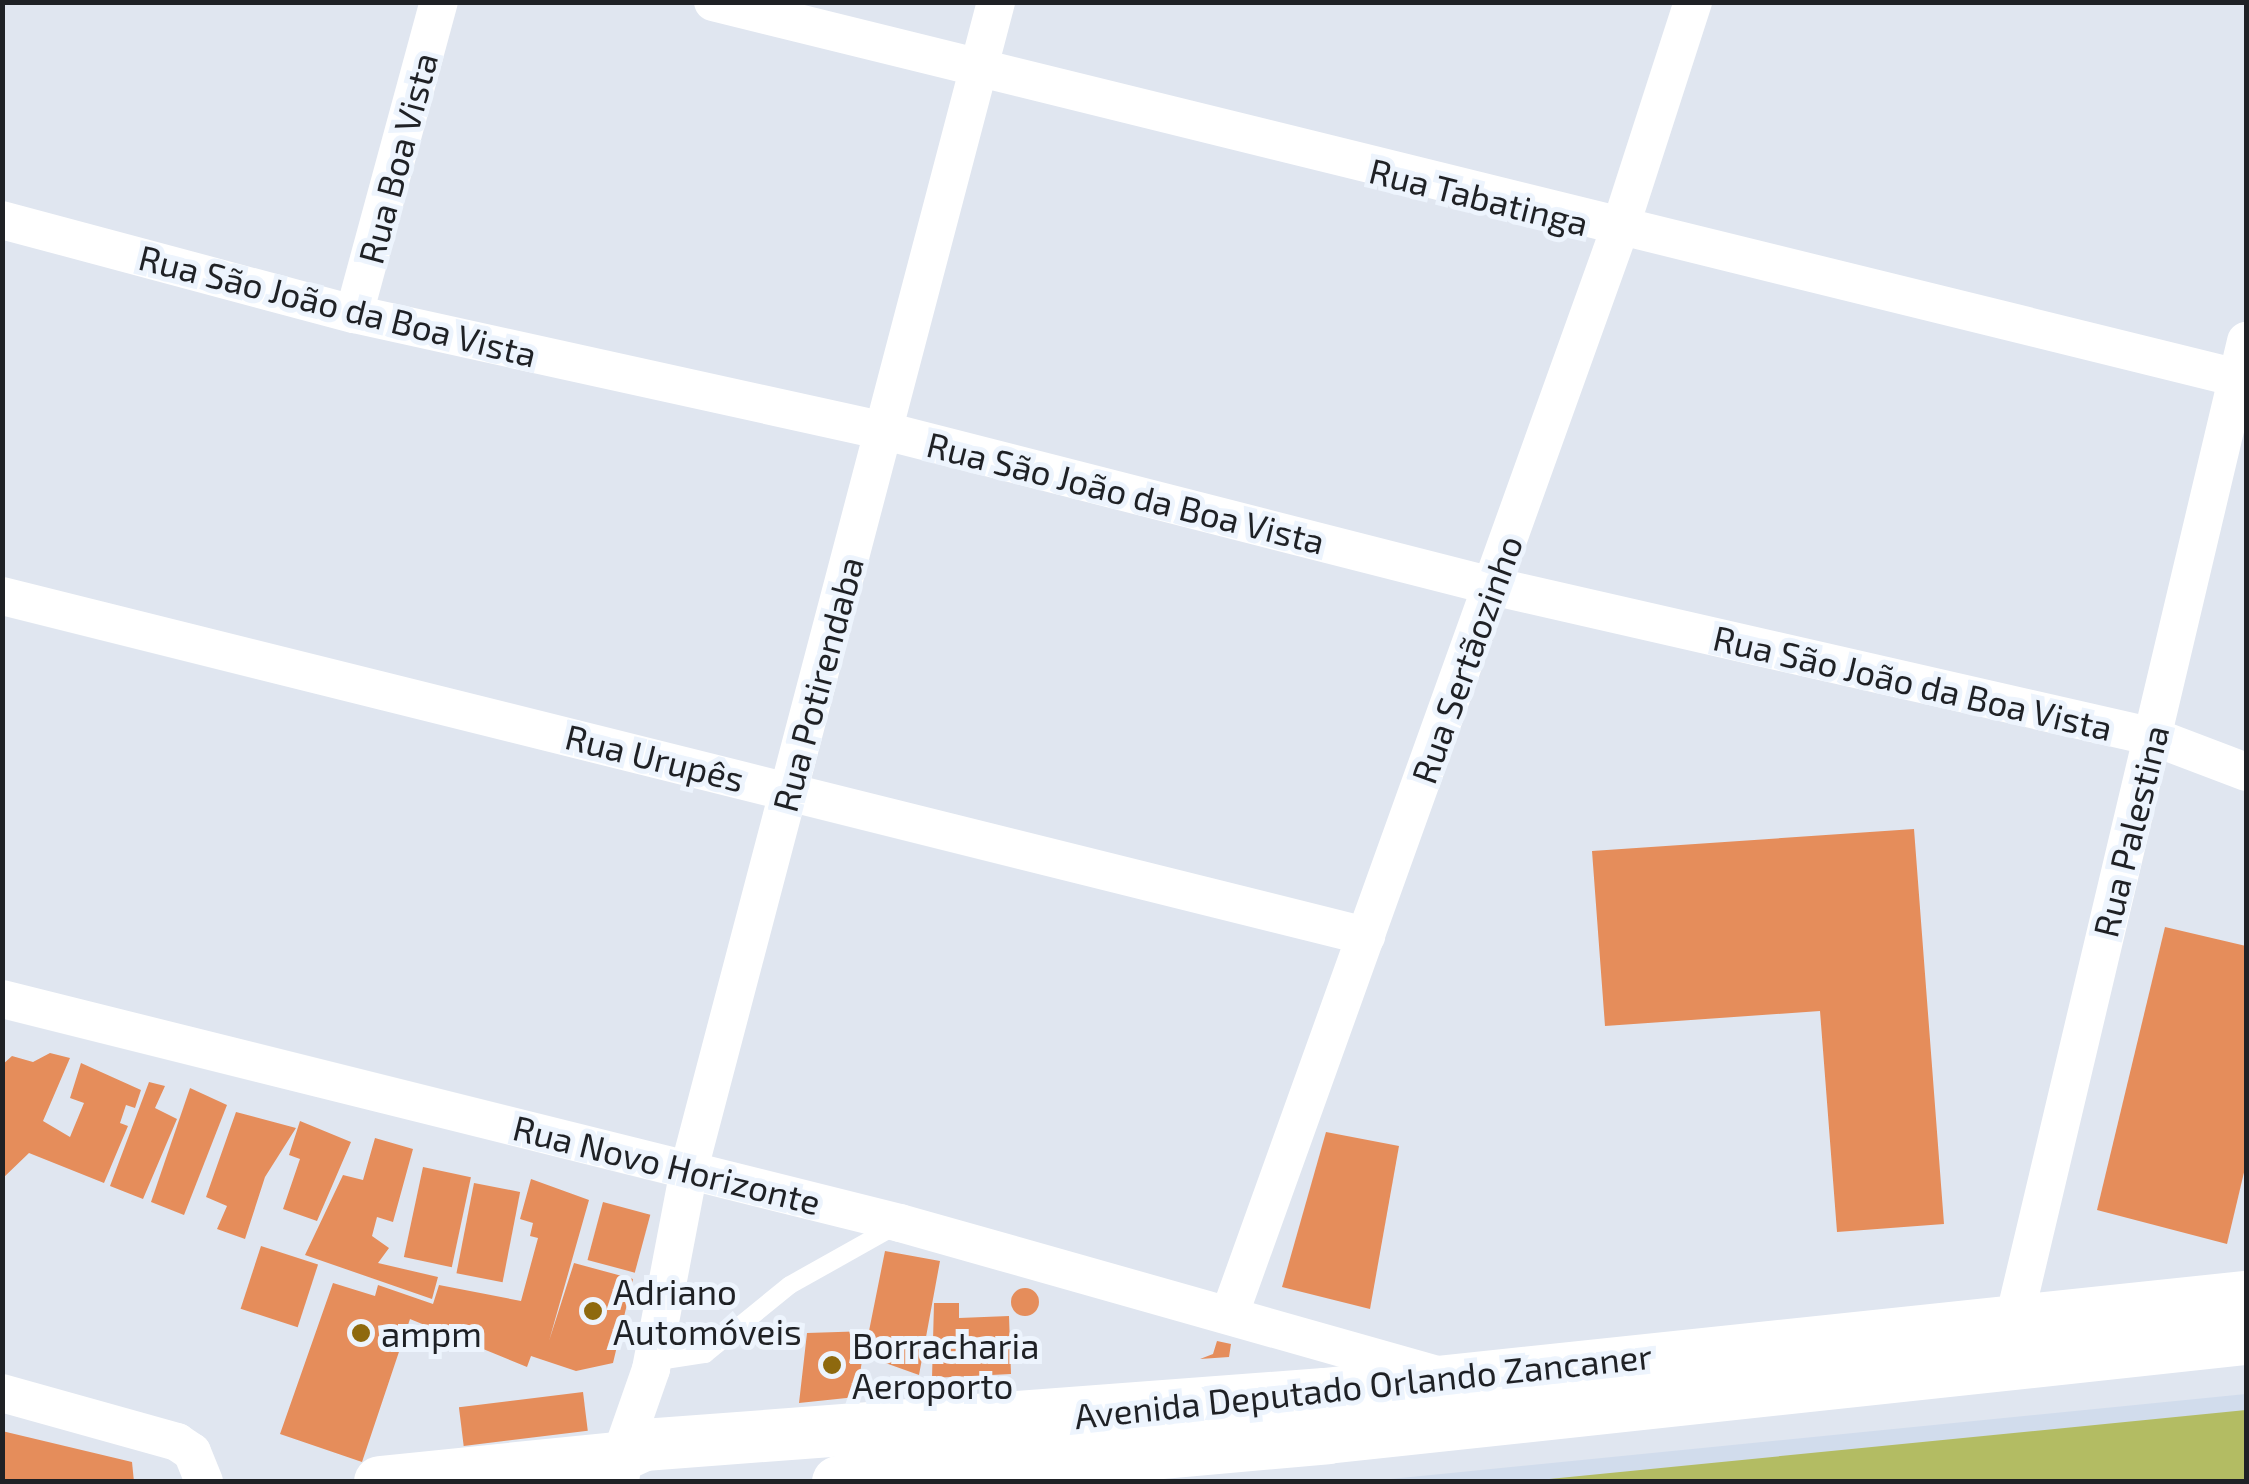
<!DOCTYPE html>
<meta charset="utf-8">
<style>
body{margin:0}
#map{position:relative;width:2249px;height:1484px;overflow:hidden;background:#e0e6f0;font-family:"Exo 2",sans-serif}
div>[style]{position:absolute}
.built>*{inset:0;background:#d1dcec}
.green>*{inset:0;background:#b3bc63}
.building>*{inset:0;background:#e58d5b;transform-origin:0 0}
.round{border-radius:50%}
.service>*{height:18px;margin:-9px;padding:0 9px;transform-origin:9px;border-radius:9px;background:#fff}
.minor>*{height:38px;margin:-19px;padding:0 19px;transform-origin:19px;border-radius:19px;background:#fff}
.secondary>*{height:52px;margin:-26px;padding:0 26px;transform-origin:26px;border-radius:26px;background:#fff}
.dots>*{width:28px;height:28px;translate:-50% -50%;box-sizing:border-box;border:5px solid #edf4fd;border-radius:50%}
span{translate:-50% -50%;white-space:nowrap;text-align:center;line-height:1.15;-webkit-text-stroke:10px #edf4fd;paint-order:stroke}
.street-label{font-size:35px;color:#1f2125}
.poi-label{font-size:35px;color:#1f2125}
.left{translate:0 -50%;text-align:left}
.frame{position:absolute;inset:0;border:5px solid #1f2125;pointer-events:none}
</style>
<div id="map">
<div class="built">
<div style="clip-path:polygon(2246px 1394px,2246px 1481px,1371px 1481px)"></div>
</div>
<div class="green">
<div style="clip-path:polygon(2246px 1410px,2246px 1481px,1529px 1481px)"></div>
</div>
<div class="building">
<div style="clip-path:polygon(1914px 829px,1944px 1224px,1837px 1232px,1820px 1011px,1605px 1026px,1592px 851px)"></div>
<div style="clip-path:polygon(2165px 927px,2246px 946px,2246px 1164px,2227px 1244px,2097px 1210px)"></div>
<div style="clip-path:polygon(50px 1053px,70px 1058px,43px 1121px,70px 1137px,84px 1103px,70px 1098px,81px 1063px,141px 1090px,135px 1108px,126px 1105px,120px 1123px,128px 1126px,104px 1183px,29px 1153px,2px 1179px,2px 1065px,12px 1056px,33px 1062px)"></div>
<div style="clip-path:polygon(149px 1082px,165px 1086px,155px 1108px,177px 1119px,143px 1199px,110px 1186px)"></div>
<div style="clip-path:polygon(190px 1088px,227px 1105px,184px 1215px,151px 1202px)"></div>
<div style="clip-path:polygon(236px 1112px,296px 1128px,265px 1177px,245px 1239px,217px 1229px,227px 1206px,206px 1197px)"></div>
<div style="clip-path:polygon(300px 1121px,351px 1142px,317px 1221px,283px 1209px,300px 1159px,289px 1155px)"></div>
<div style="clip-path:polygon(1326px 1132px,1399px 1146px,1370px 1309px,1282px 1287px)"></div>
<div style="clip-path:polygon(375px 1138px,413px 1149px,393px 1222px,377px 1217px,372px 1236px,389px 1248px,378px 1263px,438px 1277px,432px 1299px,305px 1255px,343px 1175px,363px 1180px)"></div>
<div style="left:423px;top:1167px;width:49px;height:92px;rotate:12deg"></div>
<div style="clip-path:polygon(531px 1179px,589px 1200px,549px 1341px,574px 1263px,633px 1279px,613px 1363px,576px 1371px,531px 1356px,527px 1367px,410px 1319px,362px 1462px,280px 1434px,333px 1283px,375px 1296px,378px 1285px,433px 1304px,439px 1285px,521px 1301px,538px 1238px,530px 1236px,533px 1223px,520px 1219px)"></div>
<div style="left:474px;top:1183px;width:47px;height:92px;rotate:11deg"></div>
<div style="left:603px;top:1202px;width:49px;height:60px;rotate:15deg"></div>
<div style="left:261px;top:1246px;width:60px;height:66px;rotate:18deg"></div>
<div style="clip-path:polygon(885px 1251px,940px 1261px,919px 1375px,863px 1355px,856px 1397px,799px 1403px,807px 1333px,869px 1331px)"></div>
<div class="round" style="left:1011px;top:1288px;width:28px;height:28px"></div>
<div style="clip-path:polygon(934px 1303px,959px 1303px,959px 1318px,1009px 1316px,1011px 1374px,932px 1378px)"></div>
<div style="clip-path:polygon(1217px 1341px,1231px 1344px,1229px 1357px,1200px 1359px,1213px 1354px)"></div>
<div style="left:583px;top:1392px;width:39px;height:125px;rotate:83deg"></div>
<div style="clip-path:polygon(2px 1431px,132px 1462px,134px 1482px,2px 1482px)"></div>
</div>
<div class="service">
<div style="left:652px;top:1362px;width:54px;rotate:-8.6deg"></div>
<div style="left:705px;top:1354px;width:109px;rotate:-39.1deg"></div>
<div style="left:790px;top:1285px;width:120px;rotate:-29.3deg"></div>
</div>
<div class="minor">
<div style="left:713px;top:2px;width:1579px;rotate:13.85deg"></div>
<div style="left:2px;top:220px;width:364px;rotate:15deg"></div>
<div style="left:354px;top:314px;width:544px;rotate:12.43deg"></div>
<div style="left:885px;top:431px;width:626px;rotate:14.32deg"></div>
<div style="left:1492px;top:586px;width:679px;rotate:12.85deg"></div>
<div style="left:2154px;top:737px;width:98px;rotate:20.8deg"></div>
<div style="left:354px;top:314px;width:323px;rotate:-74.8deg"></div>
<div style="left:2px;top:596px;width:1406px;rotate:14deg"></div>
<div style="left:2px;top:999px;width:926px;rotate:14.01deg"></div>
<div style="left:900px;top:1223px;width:562px;rotate:15.79deg"></div>
<div style="left:1230px;top:1313px;width:1150px;rotate:-70.23deg"></div>
<div style="left:1619px;top:231px;width:241px;rotate:-72.1deg"></div>
<div style="left:2008px;top:1345px;width:1032px;rotate:-76.66deg"></div>
<div style="left:2px;top:1393px;width:182px;rotate:15.6deg"></div>
<div style="left:177px;top:1442px;width:18px;rotate:34deg"></div>
<div style="left:192px;top:1452px;width:32px;rotate:68deg"></div>
<div style="left:622px;top:1452px;width:88px;rotate:-70.7deg"></div>
<div style="left:651px;top:1369px;width:204px;rotate:-79.2deg"></div>
<div style="left:689px;top:1169px;width:1207px;rotate:-75.26deg"></div>
</div>
<div class="secondary">
<div style="left:380px;top:1482px;width:237px;rotate:-5.8deg"></div>
<div style="left:613px;top:1482px;width:24px;rotate:-83deg"></div>
<div style="left:616px;top:1458px;width:31px;rotate:-25deg"></div>
<div style="left:644px;top:1445px;width:682px;rotate:-4.29deg"></div>
<div style="left:1324px;top:1394px;width:927px;rotate:-6.01deg"></div>
<div style="left:838px;top:1482px;width:491px;rotate:-5.1deg"></div>
<div style="left:1327px;top:1438px;width:924px;rotate:-6.15deg"></div>
</div>
<div class="dots">
<div style="left:593px;top:1311px;background:#8e690e"></div>
<div style="left:361px;top:1333px;background:#8e690e"></div>
<div style="left:832px;top:1365px;background:#8e690e"></div>
</div>
<div class="street-label">
<span style="left:397px;top:158px;rotate:-75deg">Rua Boa Vista</span>
<span style="left:1479px;top:196px;rotate:14deg">Rua Tabatinga</span>
<span style="left:338px;top:305px;rotate:14deg">Rua São João da Boa Vista</span>
<span style="left:1126px;top:492px;rotate:14deg">Rua São João da Boa Vista</span>
<span style="left:1466px;top:659px;rotate:-70deg">Rua Sertãozinho</span>
<span style="left:1913px;top:682px;rotate:13deg">Rua São João da Boa Vista</span>
<span style="left:817px;top:684px;rotate:-75deg">Rua Potirendaba</span>
<span style="left:655px;top:757px;rotate:14deg">Rua Urupês</span>
<span style="left:2130px;top:831px;rotate:-76deg">Rua Palestina</span>
<span style="left:667px;top:1164px;rotate:14deg">Rua Novo Horizonte</span>
<span style="left:1363px;top:1385px;rotate:-6deg">Avenida Deputado Orlando Zancaner</span>
</div>
<div class="poi-label">
<span class="left" style="left:613px;top:1311px">Adriano<br>Automóveis</span>
<span class="left" style="left:381px;top:1333px">ampm</span>
<span class="left" style="left:852px;top:1365px">Borracharia<br>Aeroporto</span>
</div>
<div class="frame"></div>
</div>
